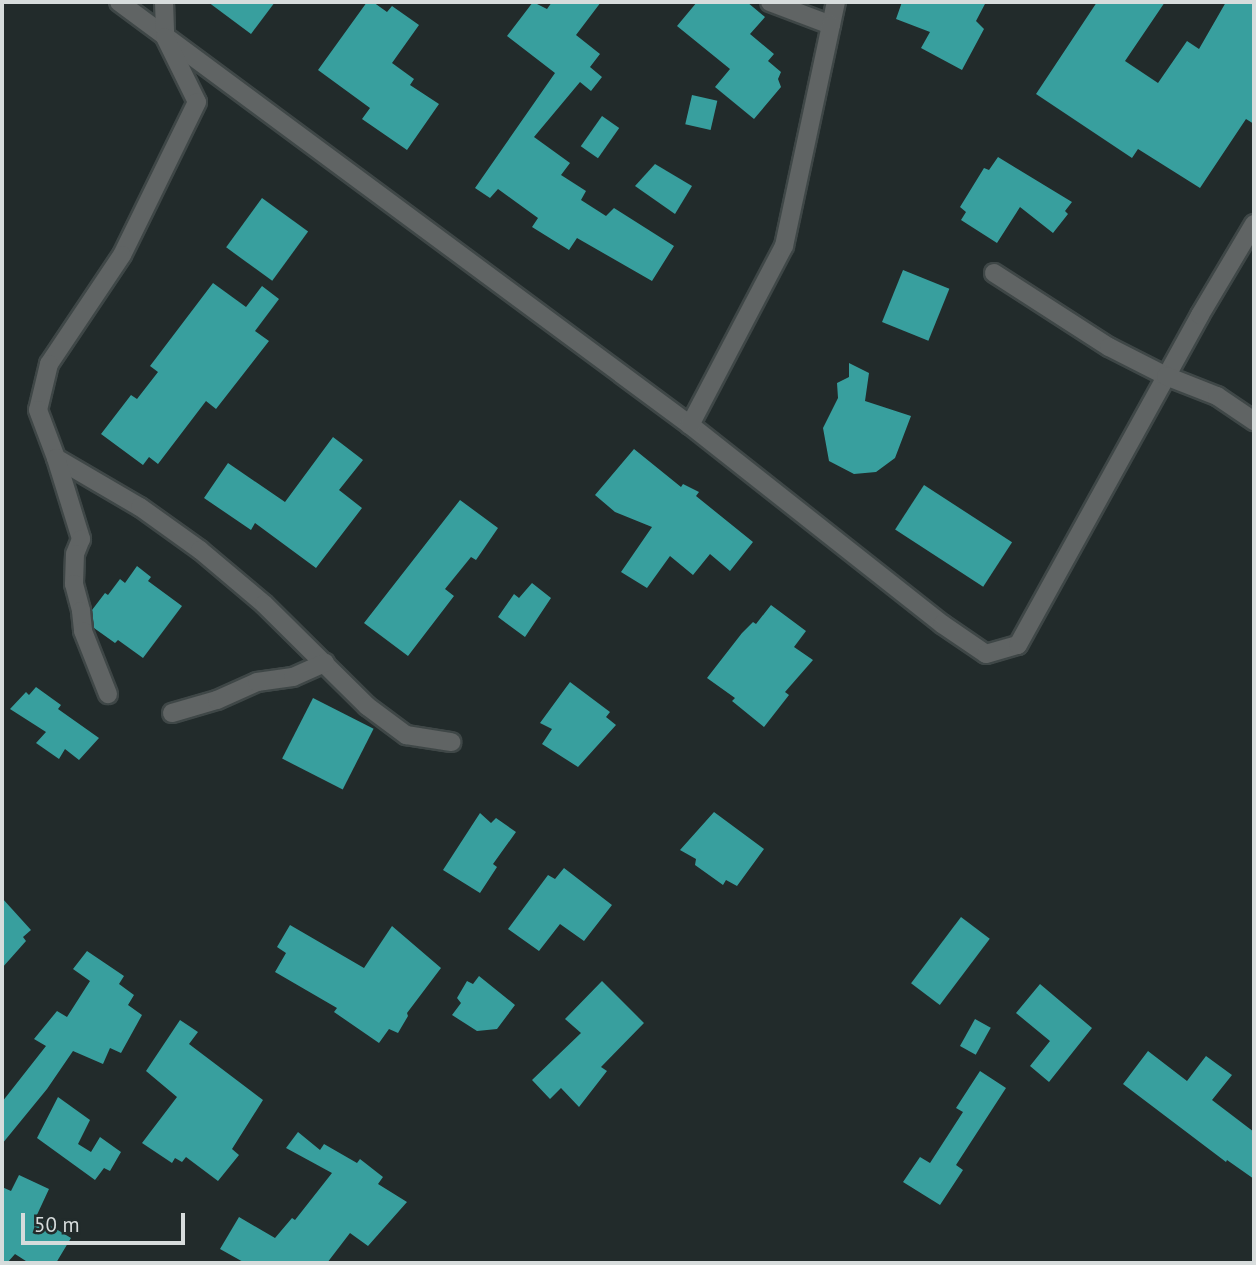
<!DOCTYPE html>
<style>
body{margin:0}
#map{position:relative;width:1256px;height:1265px;overflow:hidden;background:#222b2b;font-family:"PT Sans",sans-serif}
div>[style]{position:absolute}
.building>*{inset:0;background:#389f9e;transform-origin:0 0}
.roads{filter:drop-shadow(2px 0 #3f4747) drop-shadow(-2px 0 #3f4747) drop-shadow(0 2px #3f4747) drop-shadow(0 -2px #3f4747)}
.minor>*{height:18px;margin:-9px;padding:0 9px;transform-origin:9px;border-radius:9px;background:#606464}
span{translate:-50% -50%;white-space:nowrap;text-align:center;line-height:1.15;-webkit-text-stroke:7px #222b2b;paint-order:stroke}
.frame{position:absolute;inset:0;border:4px solid #d7dcdc;pointer-events:none}
.scale{position:absolute;left:21px;top:1213px;width:164px;height:32px;box-sizing:border-box;border:4px solid #d7dcdc;border-top:0;padding-left:9px;font-size:21px;line-height:24px;white-space:nowrap;color:#d7dcdc;-webkit-text-stroke:5px #222b2b;paint-order:stroke}
</style>
<div id="map">
<div class="building">
<div style="clip-path:polygon(208px 2px,275px 2px,251px 34px)"></div>
<div style="clip-path:polygon(367px 2px,373px 2px,387px 12px,392px 6px,419px 25px,392px 63px,414px 79px,410px 85px,439px 104px,407px 150px,362px 119px,370px 108px,318px 70px)"></div>
<div style="clip-path:polygon(533px 2px,547px 9px,552px 2px,601px 2px,576px 35px,600px 54px,590px 67px,602px 77px,591px 91px,580px 82px,534px 137px,570px 163px,561px 175px,586px 191px,581px 200px,606px 216px,614px 208px,674px 246px,652px 281px,577px 238px,569px 250px,532px 227px,538px 218px,498px 189px,490px 198px,475px 188px,555px 73px,507px 36px)"></div>
<div style="clip-path:polygon(697px 2px,747px 2px,765px 17px,750px 34px,774px 54px,768px 61px,781px 72px,778px 79px,781px 87px,754px 119px,715px 87px,730px 69px,677px 26px)"></div>
<div style="clip-path:polygon(902px 2px,986px 2px,976px 21px,984px 29px,962px 70px,921px 48px,930px 32px,896px 19px)"></div>
<div style="clip-path:polygon(1097px 2px,1165px 2px,1125px 61px,1158px 83px,1187px 41px,1199px 49px,1226px 2px,1254px 2px,1254px 124px,1246px 119px,1200px 188px,1138px 149px,1132px 158px,1036px 94px)"></div>
<div style="left:692px;top:95px;width:26px;height:30px;rotate:13deg"></div>
<div style="left:602px;top:116px;width:21px;height:37px;rotate:35deg"></div>
<div style="clip-path:polygon(998px 157px,1072px 202px,1065px 211px,1068px 214px,1053px 233px,1020px 207px,997px 243px,961px 220px,966px 212px,960px 207px,984px 168px,989px 170px)"></div>
<div style="clip-path:polygon(655px 164px,692px 186px,675px 214px,635px 186px)"></div>
<div style="left:262px;top:198px;width:57px;height:61px;rotate:36deg"></div>
<div style="left:903px;top:270px;width:50px;height:56px;rotate:22deg"></div>
<div style="clip-path:polygon(213px 283px,246px 307px,262px 286px,279px 299px,255px 331px,269px 341px,216px 409px,206px 401px,158px 464px,149px 457px,143px 465px,101px 434px,131px 395px,137px 399px,158px 372px,150px 366px)"></div>
<div style="clip-path:polygon(849px 363px,869px 373px,865px 401px,911px 416px,895px 458px,876px 472px,854px 474px,829px 461px,823px 428px,838px 398px,837px 383px,849px 377px)"></div>
<div style="clip-path:polygon(333px 437px,363px 460px,339px 490px,362px 508px,316px 568px,255px 523px,251px 530px,204px 498px,228px 463px,285px 502px)"></div>
<div style="clip-path:polygon(634px 449px,681px 487px,683px 484px,699px 492px,696px 496px,753px 542px,730px 571px,710px 554px,693px 575px,670px 556px,647px 588px,621px 572px,652px 527px,615px 512px,595px 495px)"></div>
<div style="left:924px;top:485px;width:105px;height:53px;rotate:33deg"></div>
<div style="clip-path:polygon(460px 500px,498px 528px,476px 560px,471px 557px,445px 589px,454px 596px,408px 656px,364px 623px)"></div>
<div style="clip-path:polygon(137px 566px,151px 577px,148px 581px,182px 606px,143px 658px,118px 640px,115px 643px,94px 628px,92px 610px,105px 593px,108px 595px,120px 579px,125px 583px)"></div>
<div style="clip-path:polygon(532px 583px,551px 598px,525px 637px,498px 617px,514px 594px,519px 598px)"></div>
<div style="clip-path:polygon(771px 605px,806px 631px,794px 647px,813px 660px,785px 692px,789px 695px,764px 727px,732px 701px,735px 698px,707px 678px,742px 633px,753px 622px,756px 624px)"></div>
<div style="clip-path:polygon(570px 682px,610px 712px,606px 717px,616px 725px,578px 767px,542px 744px,552px 729px,540px 723px)"></div>
<div style="clip-path:polygon(36px 687px,61px 705px,58px 709px,99px 738px,79px 760px,65px 749px,59px 759px,36px 743px,46px 732px,10px 709px,26px 692px,29px 695px)"></div>
<div style="left:313px;top:698px;width:68px;height:68px;rotate:27deg"></div>
<div style="clip-path:polygon(714px 812px,764px 849px,737px 886px,726px 880px,723px 885px,695px 865px,696px 859px,680px 850px)"></div>
<div style="clip-path:polygon(480px 813px,491px 823px,496px 818px,516px 832px,493px 864px,497px 867px,480px 893px,443px 870px)"></div>
<div style="clip-path:polygon(564px 868px,612px 905px,584px 941px,560px 924px,539px 951px,508px 929px,548px 875px,555px 879px)"></div>
<div style="clip-path:polygon(2px 898px,31px 930px,23px 937px,26px 941px,2px 968px)"></div>
<div style="left:961px;top:917px;width:36px;height:83px;rotate:37deg"></div>
<div style="clip-path:polygon(290px 925px,364px 968px,392px 926px,441px 968px,407px 1013px,408px 1016px,398px 1033px,389px 1029px,379px 1043px,334px 1012px,337px 1008px,275px 972px,286px 953px,277px 947px)"></div>
<div style="clip-path:polygon(87px 951px,124px 976px,119px 984px,134px 995px,128px 1005px,142px 1015px,121px 1053px,110px 1048px,103px 1064px,73px 1051px,47px 1089px,2px 1144px,2px 1102px,46px 1046px,34px 1039px,57px 1011px,67px 1017px,90px 981px,73px 969px)"></div>
<div style="clip-path:polygon(479px 976px,515px 1005px,497px 1029px,477px 1031px,452px 1015px,461px 1003px,457px 998px,467px 981px,473px 984px)"></div>
<div style="clip-path:polygon(602px 981px,644px 1023px,601px 1067px,607px 1071px,579px 1107px,561px 1088px,550px 1099px,532px 1080px,581px 1033px,565px 1019px)"></div>
<div style="clip-path:polygon(1040px 984px,1092px 1028px,1049px 1082px,1030px 1066px,1050px 1041px,1016px 1013px)"></div>
<div style="left:975px;top:1019px;width:18px;height:31px;rotate:29deg"></div>
<div style="clip-path:polygon(180px 1020px,198px 1032px,189px 1044px,263px 1100px,232px 1149px,239px 1155px,218px 1181px,186px 1157px,182px 1162px,175px 1158px,172px 1163px,142px 1143px,177px 1097px,146px 1071px)"></div>
<div style="clip-path:polygon(1148px 1051px,1187px 1081px,1206px 1056px,1232px 1075px,1212px 1100px,1254px 1132px,1254px 1179px,1227px 1160px,1226px 1162px,1123px 1084px)"></div>
<div style="clip-path:polygon(980px 1071px,1006px 1088px,956px 1165px,963px 1170px,940px 1205px,903px 1182px,920px 1157px,930px 1163px,963px 1112px,956px 1108px)"></div>
<div style="clip-path:polygon(58px 1097px,90px 1120px,78px 1144px,91px 1152px,100px 1137px,121px 1152px,110px 1171px,104px 1168px,95px 1180px,37px 1138px)"></div>
<div style="clip-path:polygon(298px 1132px,320px 1150px,324px 1144px,357px 1163px,360px 1159px,383px 1177px,378px 1184px,407px 1202px,368px 1246px,350px 1233px,327px 1263px,245px 1263px,220px 1249px,239px 1217px,275px 1238px,292px 1218px,295px 1220px,332px 1173px,286px 1148px)"></div>
<div style="clip-path:polygon(19px 1175px,49px 1189px,36px 1217px,71px 1238px,56px 1263px,29px 1263px,15px 1254px,7px 1263px,2px 1263px,2px 1187px,11px 1191px)"></div>
</div>
<div class="roads">
<div class="minor">
<div style="left:119px;top:2px;width:711px;rotate:36.53deg"></div>
<div style="left:690px;top:425px;width:321px;rotate:38.3deg"></div>
<div style="left:942px;top:624px;width:53px;rotate:34.3deg"></div>
<div style="left:986px;top:654px;width:33px;rotate:-16deg"></div>
<div style="left:1018px;top:645px;width:377px;rotate:-61.1deg"></div>
<div style="left:1200px;top:315px;width:106px;rotate:-59.3deg"></div>
<div style="left:164px;top:2px;width:35px;rotate:88deg"></div>
<div style="left:165px;top:37px;width:72px;rotate:63.8deg"></div>
<div style="left:197px;top:102px;width:170px;rotate:116.1deg"></div>
<div style="left:122px;top:255px;width:131px;rotate:123.8deg"></div>
<div style="left:49px;top:364px;width:47px;rotate:103.4deg"></div>
<div style="left:38px;top:410px;width:51px;rotate:69.4deg"></div>
<div style="left:56px;top:458px;width:97px;rotate:30.3deg"></div>
<div style="left:140px;top:507px;width:74px;rotate:35.6deg"></div>
<div style="left:200px;top:550px;width:84px;rotate:40.2deg"></div>
<div style="left:264px;top:604px;width:145px;rotate:44.7deg"></div>
<div style="left:367px;top:706px;width:49px;rotate:36.6deg"></div>
<div style="left:406px;top:735px;width:46px;rotate:8.8deg"></div>
<div style="left:770px;top:2px;width:65px;rotate:20.7deg"></div>
<div style="left:831px;top:25px;width:24px;rotate:-78deg"></div>
<div style="left:994px;top:273px;width:137px;rotate:32.8deg"></div>
<div style="left:1109px;top:347px;width:64px;rotate:27deg"></div>
<div style="left:1166px;top:376px;width:55px;rotate:21.4deg"></div>
<div style="left:1217px;top:396px;width:45px;rotate:34deg"></div>
<div style="left:690px;top:425px;width:202px;rotate:-62.3deg"></div>
<div style="left:784px;top:246px;width:226px;rotate:-78deg"></div>
<div style="left:56px;top:458px;width:85px;rotate:72.8deg"></div>
<div style="left:81px;top:539px;width:16px;rotate:112deg"></div>
<div style="left:75px;top:554px;width:30px;rotate:92deg"></div>
<div style="left:74px;top:584px;width:28px;rotate:75deg"></div>
<div style="left:81px;top:611px;width:20px;rotate:84deg"></div>
<div style="left:83px;top:631px;width:68px;rotate:68.4deg"></div>
<div style="left:172px;top:713px;width:47px;rotate:-16.1deg"></div>
<div style="left:217px;top:700px;width:44px;rotate:-24.2deg"></div>
<div style="left:257px;top:682px;width:36px;rotate:-8deg"></div>
<div style="left:293px;top:677px;width:35px;rotate:-24deg"></div>
</div>
</div>
<div class="frame"></div>
<div class="scale">50 m</div>
</div>
